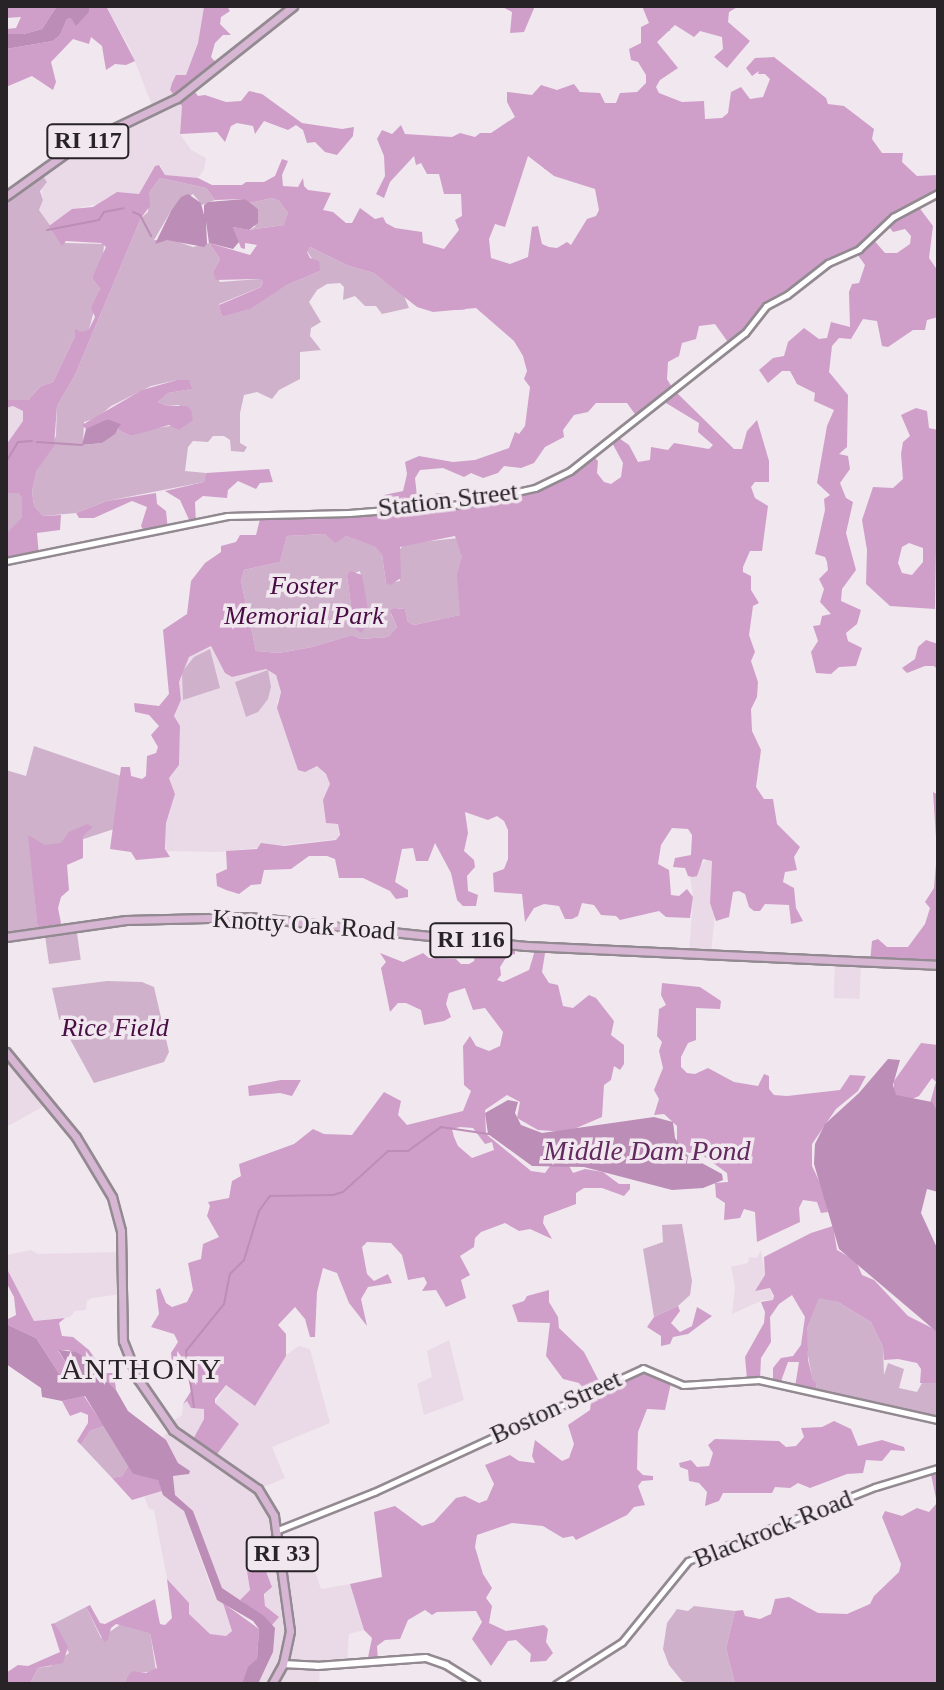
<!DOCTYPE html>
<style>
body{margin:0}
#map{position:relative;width:944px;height:1690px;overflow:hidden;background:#f1e7ef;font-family:"Times New Roman",serif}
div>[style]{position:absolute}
.built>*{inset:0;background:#eadae8;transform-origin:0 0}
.green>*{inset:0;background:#cfb1cb;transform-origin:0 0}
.forest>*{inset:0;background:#cf9fca}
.water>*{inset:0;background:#bc8db6}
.stream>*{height:2px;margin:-1px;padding:0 1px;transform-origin:1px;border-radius:1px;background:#bc8db6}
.river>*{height:7px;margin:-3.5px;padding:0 3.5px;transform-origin:3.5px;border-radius:3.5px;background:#bc8db6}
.roads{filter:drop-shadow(2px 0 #938a91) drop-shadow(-2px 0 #938a91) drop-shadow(0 2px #938a91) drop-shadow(0 -2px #938a91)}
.tertiary>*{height:5px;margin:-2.5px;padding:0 2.5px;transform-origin:2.5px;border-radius:2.5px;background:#fff}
.secondary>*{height:6px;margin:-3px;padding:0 3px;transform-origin:3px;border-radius:3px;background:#fff}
.primary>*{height:7px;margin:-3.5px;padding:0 3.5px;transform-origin:3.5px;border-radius:3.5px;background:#d6b6d3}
span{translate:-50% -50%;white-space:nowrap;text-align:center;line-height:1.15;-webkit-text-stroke:7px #f1e7ef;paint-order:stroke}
.shield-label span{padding:2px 6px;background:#f1e7ef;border:2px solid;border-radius:6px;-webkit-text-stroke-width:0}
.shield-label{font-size:24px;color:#272326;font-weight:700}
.street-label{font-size:26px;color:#272326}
.park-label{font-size:26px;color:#470d44;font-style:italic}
.water-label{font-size:28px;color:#632a5f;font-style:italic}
.quarter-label{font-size:30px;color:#272326;letter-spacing:2px}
.frame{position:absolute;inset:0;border:8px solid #272326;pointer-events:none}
</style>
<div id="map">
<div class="built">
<div style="clip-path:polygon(106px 6px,205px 6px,198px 43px,186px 75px,180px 76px,178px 99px,182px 106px,180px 134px,191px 150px,206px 158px,204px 170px,196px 180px,165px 175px,160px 165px,155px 166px,139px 194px,106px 198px,100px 204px,82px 207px,49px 226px,39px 210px,43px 200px,40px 172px,73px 148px,154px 111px,131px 51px)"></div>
<div style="clip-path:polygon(13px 406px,23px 411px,23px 421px,6px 445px,6px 408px)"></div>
<div style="clip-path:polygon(212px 646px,218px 660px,266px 669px,276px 675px,281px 692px,277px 702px,281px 720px,298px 766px,317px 766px,328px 777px,330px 784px,324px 812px,327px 823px,338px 824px,339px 839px,219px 852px,166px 851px,166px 823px,175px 794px,169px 778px,179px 765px,180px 726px,174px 717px,181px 700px,178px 682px,189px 657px)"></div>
<div style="clip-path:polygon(708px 858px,712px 861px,711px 894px,715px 910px,711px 955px,689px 954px,693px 897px,690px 876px)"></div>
<div style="left:835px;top:961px;width:26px;height:37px;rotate:2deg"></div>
<div style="clip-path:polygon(6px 1051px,48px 1104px,6px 1127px)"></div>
<div style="clip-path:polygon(31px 1250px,38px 1254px,121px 1252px,122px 1294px,92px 1298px,87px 1301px,86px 1310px,75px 1311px,70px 1317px,34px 1321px,6px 1267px,6px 1255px)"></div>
<div style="clip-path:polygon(761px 1250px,765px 1275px,756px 1291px,770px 1288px,774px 1300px,763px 1300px,732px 1314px,735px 1287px,731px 1267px,748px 1263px,749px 1257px,757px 1258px)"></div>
<div style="clip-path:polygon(449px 1340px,464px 1400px,424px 1415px,417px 1384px,432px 1377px,427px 1351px)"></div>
<div style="clip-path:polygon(299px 1346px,310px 1349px,330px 1423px,272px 1447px,285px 1478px,259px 1489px,279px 1531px,252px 1546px,246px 1565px,250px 1590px,240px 1600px,222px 1588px,193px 1511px,175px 1495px,173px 1476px,185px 1475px,163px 1437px,171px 1428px,168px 1424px,182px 1415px,183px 1404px,187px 1401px,204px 1409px,204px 1419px,191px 1443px,232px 1419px,215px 1403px,226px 1385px,255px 1406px,286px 1355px)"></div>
<div style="clip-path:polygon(162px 1491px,184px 1511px,210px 1585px,217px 1600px,223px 1603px,232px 1631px,226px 1636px,210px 1634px,188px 1614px,188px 1603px,167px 1579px,154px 1510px,149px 1509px,144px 1497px)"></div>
<div style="clip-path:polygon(311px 1560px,321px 1589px,350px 1584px,364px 1630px,349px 1634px,347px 1663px,320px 1667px,319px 1684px,258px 1684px,273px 1652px,272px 1625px,279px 1617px,265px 1606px,265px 1569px,284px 1561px)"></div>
</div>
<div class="green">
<div style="clip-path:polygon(40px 172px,47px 182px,40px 191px,43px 200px,39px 210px,59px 238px,65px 243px,104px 244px,103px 257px,92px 278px,100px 289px,89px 329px,75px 336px,53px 382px,41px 386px,28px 400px,6px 400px,6px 197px)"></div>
<div style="clip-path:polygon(evenodd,160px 178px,206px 188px,215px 200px,202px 205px,193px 194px,171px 211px,154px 240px,173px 240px,193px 247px,209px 243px,220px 259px,213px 272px,220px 282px,260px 279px,263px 282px,261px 287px,219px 304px,222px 317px,249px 309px,287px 285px,320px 271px,307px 251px,310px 247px,349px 266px,374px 273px,404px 296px,409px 308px,382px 314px,376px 306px,365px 306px,355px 296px,343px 300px,344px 287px,340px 283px,327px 284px,317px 290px,309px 302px,321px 322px,311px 328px,310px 336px,321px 350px,300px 352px,300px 379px,279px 390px,272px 399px,257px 392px,244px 395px,240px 413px,240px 443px,247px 447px,244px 452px,231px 451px,230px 440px,224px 436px,213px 436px,208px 442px,193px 441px,188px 447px,185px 471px,206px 473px,204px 482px,107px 501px,76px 513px,43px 516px,34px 506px,32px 491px,37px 470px,56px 436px,57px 406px,75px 375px,141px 218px,148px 212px,149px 193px,160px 178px,177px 380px,191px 389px,168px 393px,158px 402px,167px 406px,179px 405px,189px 423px,151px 429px,131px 436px,118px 430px,102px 443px,83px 445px,84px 422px,97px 418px,111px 406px,151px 386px,177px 380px)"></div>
<div style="clip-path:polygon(272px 198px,279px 201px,288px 213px,287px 221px,284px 225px,249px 230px,255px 227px,258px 209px,249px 203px)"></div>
<div style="clip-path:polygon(6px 493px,18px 493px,22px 499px,22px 517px,6px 535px)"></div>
<div style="clip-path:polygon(evenodd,325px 534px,331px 538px,346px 536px,377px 547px,382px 555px,386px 583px,400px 581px,397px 553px,404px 544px,458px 538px,462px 557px,460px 615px,414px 625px,408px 622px,405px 609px,394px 608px,391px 614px,397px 627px,388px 637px,361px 639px,352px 635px,312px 647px,279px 653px,256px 651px,241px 581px,244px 570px,280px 562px,287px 536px,325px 534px,360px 571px,370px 621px,354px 627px,347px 576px,360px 571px)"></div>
<div style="clip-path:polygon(210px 649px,220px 688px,183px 700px,182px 672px,194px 657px)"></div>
<div style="clip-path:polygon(268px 670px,271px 687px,268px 699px,258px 712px,246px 717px,235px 682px)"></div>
<div style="clip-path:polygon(34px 746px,121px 776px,114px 829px,50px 850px,29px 836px,38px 932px,6px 938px,6px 770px,26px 776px)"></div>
<div style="left:76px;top:926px;width:34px;height:32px;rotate:82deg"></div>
<div style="clip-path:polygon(107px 981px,142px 982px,154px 987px,169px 1052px,164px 1062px,94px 1083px,59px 1019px,52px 988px)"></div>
<div style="clip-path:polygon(682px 1224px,692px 1281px,690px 1295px,678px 1306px,654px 1317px,643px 1249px,663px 1242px,662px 1225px)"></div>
<div style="clip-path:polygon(819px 1297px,838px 1302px,871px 1322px,883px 1347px,884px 1375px,888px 1363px,904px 1369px,899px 1388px,917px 1392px,922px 1383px,938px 1383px,938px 1420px,815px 1392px,817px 1384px,813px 1381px,807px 1351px,807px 1329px)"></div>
<div style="clip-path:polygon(104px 1426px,129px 1465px,122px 1476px,112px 1478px,81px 1445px,90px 1431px)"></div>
<div style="clip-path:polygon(694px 1606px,735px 1611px,726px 1648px,735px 1684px,693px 1684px,682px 1681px,669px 1665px,663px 1649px,667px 1623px,677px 1609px,688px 1611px)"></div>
<div style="clip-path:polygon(86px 1607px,101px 1638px,121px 1624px,150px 1632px,156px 1671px,138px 1673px,125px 1680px,127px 1684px,30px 1684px,38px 1668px,51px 1666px,69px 1653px,55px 1623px)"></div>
</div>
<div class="forest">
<div style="clip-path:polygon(6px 6px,57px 6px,42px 29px,6px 39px,6px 29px,16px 28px,21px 17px,6px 18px)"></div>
<div style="clip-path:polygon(89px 6px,106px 6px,135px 61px,126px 65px,115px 64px,106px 70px,102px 46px,91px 37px,89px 44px,73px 39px,51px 62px,56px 82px,53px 90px,32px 76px,6px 87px,6px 49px,53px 41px,60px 35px,67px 19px,89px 12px)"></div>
<div style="clip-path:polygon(227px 6px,230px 11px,221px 17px,220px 24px,231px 35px,223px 35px,215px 43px,211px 57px,219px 66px,192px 88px,198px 96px,205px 95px,226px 102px,241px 101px,249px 91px,262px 94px,302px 123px,342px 129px,354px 127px,353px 136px,337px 155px,325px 152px,315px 142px,307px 143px,303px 130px,296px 125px,288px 130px,264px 121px,255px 134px,253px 126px,237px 123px,231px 126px,225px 142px,217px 132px,180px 134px,182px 106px,170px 90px,172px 83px,176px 75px,186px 75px,198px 43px,204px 7px)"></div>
<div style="clip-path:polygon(501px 6px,535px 6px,524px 32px,510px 33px,512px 12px)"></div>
<div style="clip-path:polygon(evenodd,642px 6px,739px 6px,729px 12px,728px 22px,750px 41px,727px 68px,714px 57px,723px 49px,722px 37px,700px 31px,694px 37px,675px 25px,657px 42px,678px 68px,660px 80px,656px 87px,659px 93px,682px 102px,704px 101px,705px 119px,722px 118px,728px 113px,731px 92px,741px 87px,750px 99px,763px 97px,770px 79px,765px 74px,758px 74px,759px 71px,752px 76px,746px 68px,755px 58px,774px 57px,826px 98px,828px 104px,844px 106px,874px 129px,872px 139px,882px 153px,903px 153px,902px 162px,917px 176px,938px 175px,938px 194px,918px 206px,933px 226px,929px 258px,938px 271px,938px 317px,927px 320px,925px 330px,913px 330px,888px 347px,882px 346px,877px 321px,863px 319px,851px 339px,839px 338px,832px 346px,829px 372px,848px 395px,847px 447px,839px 454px,848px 456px,850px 469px,840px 483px,846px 498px,853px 502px,846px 533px,856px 570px,842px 589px,841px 601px,861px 610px,857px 624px,846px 633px,848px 641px,862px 648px,856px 666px,839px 667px,831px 674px,816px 673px,811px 652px,818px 641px,813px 626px,820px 625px,822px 616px,831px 614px,820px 602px,824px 589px,819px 579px,828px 570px,827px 562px,825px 557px,815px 554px,825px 510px,824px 499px,830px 495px,817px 483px,827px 426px,834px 410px,814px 401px,815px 393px,797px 384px,790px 371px,782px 371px,768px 383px,759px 370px,773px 358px,784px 356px,788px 342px,804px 328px,819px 339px,827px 338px,831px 322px,850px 327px,849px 292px,852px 284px,859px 283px,865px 265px,855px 251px,835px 260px,767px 305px,746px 332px,730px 345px,715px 324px,699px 326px,696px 339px,682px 343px,679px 356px,668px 362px,667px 379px,673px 389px,734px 449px,742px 449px,747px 431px,757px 420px,769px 461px,769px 482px,755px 482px,751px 487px,755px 498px,768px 506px,762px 551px,750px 551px,743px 567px,743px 572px,751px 576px,751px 590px,759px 603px,753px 606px,749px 635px,755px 652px,751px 661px,758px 682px,757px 697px,751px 709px,752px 731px,761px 750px,756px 787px,764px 799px,773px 799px,777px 824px,800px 847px,794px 857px,797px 870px,785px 872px,783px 882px,794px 888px,796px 908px,803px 921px,791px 924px,789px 905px,765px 904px,760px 911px,754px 911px,749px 907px,745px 894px,739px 891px,733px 892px,729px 917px,716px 921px,710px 903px,712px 861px,703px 859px,697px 876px,693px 877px,688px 876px,685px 868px,673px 867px,675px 858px,691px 855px,692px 835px,688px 829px,672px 828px,661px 845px,658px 864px,669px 870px,671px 895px,679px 896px,687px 889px,693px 897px,690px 918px,666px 917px,659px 911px,620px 920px,616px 916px,601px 915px,594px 905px,582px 903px,578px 916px,572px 919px,565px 919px,559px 906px,544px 904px,534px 908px,525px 922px,522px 894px,494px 892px,493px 873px,504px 869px,508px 859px,508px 830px,504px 821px,497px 816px,488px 820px,465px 812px,468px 833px,464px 851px,474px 860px,475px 867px,467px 876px,468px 891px,478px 895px,476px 906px,463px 906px,457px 900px,451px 873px,435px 843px,428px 861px,416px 861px,413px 848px,402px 849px,395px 882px,408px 890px,408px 897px,396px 899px,390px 891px,363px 878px,339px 878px,335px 859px,327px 856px,309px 856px,291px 869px,264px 870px,261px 884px,251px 885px,239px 894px,226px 890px,217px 886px,216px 874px,227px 869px,226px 851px,257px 849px,261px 843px,284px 846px,336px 840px,340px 835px,338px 824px,326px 823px,323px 800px,330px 784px,326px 774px,317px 766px,305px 772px,298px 770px,277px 708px,281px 692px,276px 675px,266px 669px,232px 677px,225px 673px,211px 646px,189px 657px,179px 682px,181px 700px,174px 716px,180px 726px,179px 765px,169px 778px,175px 794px,166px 823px,165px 849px,170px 857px,136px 860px,131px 852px,110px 849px,121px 767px,130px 767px,131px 776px,142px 779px,146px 776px,147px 756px,156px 753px,158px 747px,151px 735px,159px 726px,149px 715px,135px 712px,134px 703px,159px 706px,169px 694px,163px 630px,187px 614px,191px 581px,205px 563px,221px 552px,221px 546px,236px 542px,240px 535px,256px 535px,261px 515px,341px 514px,389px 508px,389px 499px,384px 495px,403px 491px,407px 474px,405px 462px,419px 456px,453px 462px,475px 460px,509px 448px,515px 432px,519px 434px,525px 426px,530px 387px,524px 379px,527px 371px,523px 356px,514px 341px,476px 308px,433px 312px,417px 307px,374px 273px,349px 266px,310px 247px,307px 252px,310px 258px,319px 261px,320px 271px,287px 285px,250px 309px,222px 317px,219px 305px,261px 287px,263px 282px,260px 279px,216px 280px,213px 272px,220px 259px,209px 243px,250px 255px,257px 245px,245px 243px,245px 249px,241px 248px,233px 227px,249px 230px,284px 225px,288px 213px,279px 201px,272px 198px,249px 203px,245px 199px,215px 200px,206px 188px,160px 178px,149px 193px,150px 206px,141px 218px,75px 375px,57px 406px,54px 446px,37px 470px,32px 491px,34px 506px,43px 516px,61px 515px,60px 530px,37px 533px,39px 556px,6px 561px,6px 534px,22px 517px,22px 499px,18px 493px,6px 493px,6px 445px,23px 421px,23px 411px,13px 406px,6px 408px,6px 400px,28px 400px,41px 386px,53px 382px,75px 336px,75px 329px,82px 332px,89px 329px,95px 317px,91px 308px,100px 289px,92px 278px,106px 247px,101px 243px,66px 241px,62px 246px,49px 226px,72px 209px,93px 207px,117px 192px,139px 194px,155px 166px,159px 165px,165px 175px,198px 178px,212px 185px,242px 185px,246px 182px,264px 182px,275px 176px,282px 159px,288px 161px,282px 175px,283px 186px,298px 187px,303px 178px,304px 186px,308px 190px,331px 193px,323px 210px,333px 212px,346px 223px,352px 223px,360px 208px,375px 219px,383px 217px,386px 223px,395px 228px,422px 232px,423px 243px,444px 249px,459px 230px,455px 220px,462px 216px,461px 194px,444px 194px,439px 174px,427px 174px,421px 163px,416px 165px,414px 156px,390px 182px,384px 198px,376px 194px,385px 176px,384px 156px,377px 139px,382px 130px,392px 134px,401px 125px,405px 134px,452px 137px,460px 133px,475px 137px,480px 133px,491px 133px,515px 117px,507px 102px,507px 92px,532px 95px,541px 85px,557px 90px,574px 84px,580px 92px,600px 93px,605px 103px,616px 103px,620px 93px,637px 92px,646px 83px,646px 75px,638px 62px,631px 60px,629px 49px,641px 43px,641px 27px,649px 23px,642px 6px,528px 156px,554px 176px,595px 189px,599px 210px,596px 216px,587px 219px,571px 245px,567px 242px,557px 248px,549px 247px,542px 244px,538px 226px,532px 227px,528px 257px,510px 264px,491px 258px,489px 239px,495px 224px,505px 227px,528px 156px,642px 6px,887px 224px,893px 232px,905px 229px,911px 236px,910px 244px,897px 253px,885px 253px,872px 238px,887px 224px,642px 6px,661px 400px,699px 423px,698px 432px,713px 445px,709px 449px,674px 443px,668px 450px,651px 447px,650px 460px,638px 462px,629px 445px,613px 434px,609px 437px,623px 463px,621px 477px,611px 484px,604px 482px,597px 473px,598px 461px,590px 453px,558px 478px,519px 494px,452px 505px,448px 494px,436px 493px,433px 505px,418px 506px,415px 478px,420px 470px,443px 468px,464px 477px,471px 473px,483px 478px,498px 473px,504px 466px,521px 468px,534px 463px,545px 447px,564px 437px,563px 430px,574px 415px,588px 412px,596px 403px,627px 403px,637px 417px,661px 400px,642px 6px,325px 534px,335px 543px,346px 536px,376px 547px,382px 555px,386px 583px,390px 585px,401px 578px,400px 547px,455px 536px,462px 557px,457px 574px,460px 615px,414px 625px,408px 622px,405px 609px,394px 608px,390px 611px,397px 627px,388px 637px,361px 639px,352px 635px,312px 647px,279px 653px,256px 651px,241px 581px,244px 570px,280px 562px,287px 536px,325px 534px)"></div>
<div style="clip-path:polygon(177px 380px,189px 380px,192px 389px,168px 393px,158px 402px,167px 406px,187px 406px,191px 410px,193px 420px,179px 430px,169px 425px,131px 436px,118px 430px,120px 424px,108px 419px,93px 429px,86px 429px,82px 425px,142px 390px)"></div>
<div style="clip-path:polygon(evenodd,916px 408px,927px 411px,929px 428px,938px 430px,935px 609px,890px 606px,866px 584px,867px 550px,862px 520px,873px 487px,893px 488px,903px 479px,901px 454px,903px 442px,910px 436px,901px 415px,916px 408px,909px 543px,923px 548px,923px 562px,912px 575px,902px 573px,898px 563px,902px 547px,909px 543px)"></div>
<div style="clip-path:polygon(269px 469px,273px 482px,260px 483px,256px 489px,238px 481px,228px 490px,227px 498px,203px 496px,195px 502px,196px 524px,191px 524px,180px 500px,165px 491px,204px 482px,206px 473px)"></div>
<div style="clip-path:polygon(156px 493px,157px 504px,166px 511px,168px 530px,146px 535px,141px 526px,147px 507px,132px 501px,94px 518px,79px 518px,76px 513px,107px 501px)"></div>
<div style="clip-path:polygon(350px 571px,362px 575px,370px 621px,361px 633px,354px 627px,347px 576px)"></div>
<div style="clip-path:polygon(926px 640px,938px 644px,938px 670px,934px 666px,925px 666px,907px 673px,902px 668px,915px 659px,918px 647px)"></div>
<div style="clip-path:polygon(933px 792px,938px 795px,938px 966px,870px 962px,872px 941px,878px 939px,887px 947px,908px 947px,925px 924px,930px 908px,925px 902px,934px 888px,937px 852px)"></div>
<div style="clip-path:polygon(87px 824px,93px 827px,83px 836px,83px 858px,67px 865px,69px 890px,61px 897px,58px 908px,62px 928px,38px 932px,28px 835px,45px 845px,61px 843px,69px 832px)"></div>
<div style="clip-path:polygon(evenodd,477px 941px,515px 945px,515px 954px,507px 956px,500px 967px,501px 975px,497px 980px,503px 982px,529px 970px,536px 947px,546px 947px,542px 972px,549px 983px,558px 985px,563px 1006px,573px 1008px,589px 995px,596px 998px,614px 1021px,611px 1035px,624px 1045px,624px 1064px,620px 1070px,614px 1066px,611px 1080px,604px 1085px,602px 1117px,567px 1132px,538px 1130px,517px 1118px,520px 1102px,507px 1095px,485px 1110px,486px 1134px,531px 1171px,545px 1173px,550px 1166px,568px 1164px,573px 1173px,585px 1169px,603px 1172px,619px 1184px,630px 1184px,630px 1189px,624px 1196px,602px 1188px,584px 1188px,576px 1193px,576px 1204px,544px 1216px,543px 1223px,552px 1239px,530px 1229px,519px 1231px,505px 1223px,481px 1232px,475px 1238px,474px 1247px,460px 1256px,470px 1275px,461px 1280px,466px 1298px,446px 1307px,436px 1290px,422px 1291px,427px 1283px,424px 1277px,408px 1280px,402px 1255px,391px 1243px,367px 1242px,362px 1247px,367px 1274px,374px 1281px,388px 1274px,392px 1283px,368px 1287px,361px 1299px,367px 1326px,349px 1303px,337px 1273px,323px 1268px,317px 1292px,315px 1337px,310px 1337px,305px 1319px,295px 1307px,278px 1325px,286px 1334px,286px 1356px,255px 1406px,226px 1385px,215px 1399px,215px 1403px,239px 1424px,215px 1457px,191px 1443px,204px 1419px,204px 1409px,191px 1408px,187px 1401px,183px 1404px,191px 1391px,186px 1368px,172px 1365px,171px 1353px,178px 1342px,174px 1334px,151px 1327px,159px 1314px,156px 1290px,160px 1288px,166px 1303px,172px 1307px,187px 1302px,193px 1290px,188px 1263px,201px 1259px,203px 1244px,219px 1237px,207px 1216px,210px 1206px,208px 1202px,229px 1198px,232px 1181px,241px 1176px,239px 1164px,294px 1144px,313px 1129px,324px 1134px,352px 1135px,384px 1092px,401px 1101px,398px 1115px,407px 1125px,463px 1111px,471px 1091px,464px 1085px,463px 1046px,470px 1036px,476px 1046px,489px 1051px,500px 1046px,503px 1032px,485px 1008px,473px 1010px,465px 988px,449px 993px,446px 1004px,451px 1017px,444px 1021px,424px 1025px,421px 1010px,406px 1003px,398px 1003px,390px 1012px,381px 968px,386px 962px,380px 953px,403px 962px,423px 953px,429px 958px,456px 959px,461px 964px,469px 964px,474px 961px,477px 941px,460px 1127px,473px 1128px,485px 1144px,492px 1142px,494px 1150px,472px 1158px,458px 1146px,454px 1137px,452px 1129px,460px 1127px)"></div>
<div style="clip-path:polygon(662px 983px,700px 987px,721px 1001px,720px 1009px,696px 1008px,696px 1040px,688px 1043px,681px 1057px,681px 1067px,687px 1073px,695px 1074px,708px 1068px,734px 1082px,758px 1086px,764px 1074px,769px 1076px,769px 1089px,774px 1095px,787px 1096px,840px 1090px,850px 1075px,866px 1076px,858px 1091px,836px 1109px,812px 1144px,812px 1166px,823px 1189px,828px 1212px,821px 1213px,817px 1202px,803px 1200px,799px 1208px,800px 1222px,757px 1242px,755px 1212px,744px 1209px,740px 1218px,724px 1220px,725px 1203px,716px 1197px,715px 1183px,728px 1182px,727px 1173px,698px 1152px,689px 1153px,677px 1148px,677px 1126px,664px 1114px,654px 1115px,659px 1099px,654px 1090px,663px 1068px,659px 1051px,662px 1042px,657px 1036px,659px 1009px,666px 1005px,661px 995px)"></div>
<div style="clip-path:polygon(921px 1043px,938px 1045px,938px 1109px,930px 1103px,936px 1082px,932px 1078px,919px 1096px,912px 1099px,894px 1096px,894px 1081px)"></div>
<div style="clip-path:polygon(281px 1080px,301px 1080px,292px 1096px,280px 1093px,249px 1096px,248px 1086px)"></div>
<div style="clip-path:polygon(833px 1226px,837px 1250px,856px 1261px,862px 1275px,874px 1280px,908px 1316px,938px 1331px,938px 1383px,920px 1383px,921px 1369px,917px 1363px,898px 1359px,884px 1360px,883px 1347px,871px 1322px,838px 1302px,819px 1298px,807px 1329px,808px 1360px,813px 1380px,817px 1384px,815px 1391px,795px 1387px,799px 1362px,788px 1362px,780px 1384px,773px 1382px,773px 1368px,781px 1358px,793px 1356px,801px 1345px,805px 1317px,792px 1295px,779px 1304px,770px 1317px,771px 1342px,761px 1358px,760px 1380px,747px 1379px,745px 1357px,764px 1323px,765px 1312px,761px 1302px,773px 1300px,774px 1296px,770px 1288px,755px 1291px,765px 1275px,764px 1257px,811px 1233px)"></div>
<div style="clip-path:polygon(6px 1267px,34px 1321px,65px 1318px,59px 1323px,62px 1336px,73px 1337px,89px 1350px,105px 1373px,114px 1373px,116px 1390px,84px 1357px,68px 1350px,58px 1351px,72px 1371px,66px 1379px,62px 1378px,36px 1338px,6px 1324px,6px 1320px,16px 1315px,14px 1297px,6px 1282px)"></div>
<div style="clip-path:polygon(549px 1290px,549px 1302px,558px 1317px,559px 1328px,584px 1352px,601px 1385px,643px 1368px,671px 1383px,665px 1410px,647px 1409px,638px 1432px,637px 1469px,643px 1475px,653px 1476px,653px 1480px,642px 1481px,638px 1486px,645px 1505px,634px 1507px,627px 1515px,576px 1540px,573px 1536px,563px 1538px,543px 1526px,512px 1523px,477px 1535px,475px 1547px,483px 1574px,492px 1588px,486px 1598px,492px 1606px,489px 1623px,506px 1631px,544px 1625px,548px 1629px,546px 1642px,553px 1653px,546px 1661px,530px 1662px,531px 1654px,516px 1640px,508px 1641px,491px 1666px,472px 1639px,482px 1622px,476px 1611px,437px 1612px,432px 1615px,425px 1610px,408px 1620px,400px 1639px,385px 1640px,377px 1646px,378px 1661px,367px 1662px,372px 1638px,364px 1630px,350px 1584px,382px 1577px,374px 1512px,395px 1506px,422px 1526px,434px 1522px,456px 1498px,465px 1496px,479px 1503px,487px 1500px,494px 1484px,485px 1465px,510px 1455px,519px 1461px,535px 1463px,532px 1456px,535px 1440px,562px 1461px,569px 1458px,574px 1444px,568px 1425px,590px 1410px,591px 1402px,579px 1383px,563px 1379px,546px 1356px,550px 1323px,518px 1322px,512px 1305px,524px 1301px,527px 1296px)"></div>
<div style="clip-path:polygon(678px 1306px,680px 1311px,671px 1323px,680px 1332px,692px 1326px,697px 1307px,712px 1316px,688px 1334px,673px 1337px,670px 1344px,661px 1346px,661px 1336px,647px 1327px,654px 1317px)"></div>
<div style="clip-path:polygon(84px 1396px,104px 1426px,90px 1431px,81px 1445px,77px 1441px,88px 1423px,88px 1415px,81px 1412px,70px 1416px,62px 1401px)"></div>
<div style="clip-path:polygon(834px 1421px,851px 1429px,858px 1446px,882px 1440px,904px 1447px,905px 1451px,891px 1450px,882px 1461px,866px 1460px,863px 1473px,847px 1474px,810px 1488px,798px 1483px,790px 1488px,775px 1487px,772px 1493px,723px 1493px,719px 1501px,705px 1506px,707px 1492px,699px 1483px,689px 1481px,688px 1470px,680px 1467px,679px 1463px,691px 1460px,697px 1467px,709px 1466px,713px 1453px,708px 1445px,715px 1439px,779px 1441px,786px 1447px,796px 1446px,804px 1437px,801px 1428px,822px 1427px)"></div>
<div style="clip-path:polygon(129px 1465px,133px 1474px,158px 1479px,162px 1491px,132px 1500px,112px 1478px,122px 1476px)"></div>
<div style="clip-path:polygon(938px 1468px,938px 1684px,735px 1684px,726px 1648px,735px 1611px,743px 1610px,745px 1616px,760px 1619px,771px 1614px,775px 1599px,789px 1597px,818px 1613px,847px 1614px,870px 1604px,874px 1596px,899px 1572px,901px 1564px,882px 1517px,885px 1511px,902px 1516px,917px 1508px,929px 1512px,937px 1503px,930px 1470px)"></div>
<div style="clip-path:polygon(279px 1531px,283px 1563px,265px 1569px,272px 1587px,264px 1594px,265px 1606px,279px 1617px,272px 1625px,240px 1600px,250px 1590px,246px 1565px,252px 1546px)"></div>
<div style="clip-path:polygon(167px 1579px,189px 1603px,189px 1614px,210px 1634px,226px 1636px,232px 1631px,223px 1603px,259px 1629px,257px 1659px,242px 1684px,127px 1684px,125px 1681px,132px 1671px,146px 1673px,157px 1668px,150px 1633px,116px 1624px,111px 1628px,108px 1640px,104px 1642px,86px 1607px,90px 1605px,100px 1623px,105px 1624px,155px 1599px,160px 1624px,165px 1625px,172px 1618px)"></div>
<div style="clip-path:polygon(55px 1623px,68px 1647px,63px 1663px,38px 1668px,30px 1684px,6px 1684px,6px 1673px,18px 1665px,28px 1666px,60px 1652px,51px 1624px)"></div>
</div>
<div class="water">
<div style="clip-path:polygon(57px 6px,89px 6px,89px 12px,76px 26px,71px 18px,67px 19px,60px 35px,53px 41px,6px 49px,6px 39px,42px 29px)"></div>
<div style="clip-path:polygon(188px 194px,201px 203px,204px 215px,204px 205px,208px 202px,245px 199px,258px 209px,258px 223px,249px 230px,233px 227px,239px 242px,233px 249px,209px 243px,206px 221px,207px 244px,204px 247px,167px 240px,155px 244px,171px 211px,181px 197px)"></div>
<div style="clip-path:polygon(108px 419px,121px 424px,115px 434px,102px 443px,82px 445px,86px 429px)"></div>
<div style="clip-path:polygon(888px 1059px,900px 1060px,893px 1085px,896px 1095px,932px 1102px,938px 1111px,938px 1192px,927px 1189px,921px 1213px,938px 1250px,938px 1333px,839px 1249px,814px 1164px,815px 1144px,825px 1124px,859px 1093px)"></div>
<div style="clip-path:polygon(508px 1100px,518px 1102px,515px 1113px,521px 1125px,542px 1133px,654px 1117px,673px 1122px,675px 1138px,687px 1155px,722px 1174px,723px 1180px,703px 1188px,672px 1190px,584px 1167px,532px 1166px,488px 1134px,485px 1113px)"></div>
<div style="clip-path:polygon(6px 1324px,36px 1338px,62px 1378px,66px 1379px,72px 1372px,58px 1350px,76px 1352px,84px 1357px,116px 1390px,128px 1411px,166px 1440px,178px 1463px,190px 1471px,189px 1474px,173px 1476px,175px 1495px,193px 1511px,222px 1588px,264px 1616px,275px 1628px,273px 1652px,258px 1684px,242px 1684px,248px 1667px,257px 1659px,259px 1629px,253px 1621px,217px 1600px,184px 1511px,163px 1495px,158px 1480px,133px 1474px,85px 1396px,62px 1401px,42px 1397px,41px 1388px,6px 1364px)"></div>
</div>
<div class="stream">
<div style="left:133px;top:212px;width:8px;rotate:23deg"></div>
<div style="left:140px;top:215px;width:24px;rotate:62deg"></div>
<div style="left:47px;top:230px;width:53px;rotate:-10.9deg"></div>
<div style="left:99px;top:220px;width:9px;rotate:-58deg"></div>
<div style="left:104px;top:212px;width:20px;rotate:-11deg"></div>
<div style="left:37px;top:442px;width:45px;rotate:3.8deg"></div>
<div style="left:6px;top:462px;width:23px;rotate:-59deg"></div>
<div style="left:18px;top:442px;width:14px;rotate:-4deg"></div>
<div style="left:194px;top:1407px;width:57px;rotate:-98.1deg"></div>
<div style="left:186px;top:1351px;width:60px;rotate:-51deg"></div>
<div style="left:224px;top:1304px;width:31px;rotate:-79deg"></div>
<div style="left:230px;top:1274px;width:20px;rotate:-45deg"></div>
<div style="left:244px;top:1260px;width:51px;rotate:-73deg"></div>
<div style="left:259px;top:1211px;width:19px;rotate:-54deg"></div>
<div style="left:270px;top:1196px;width:63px;rotate:-0.9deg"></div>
<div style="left:333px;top:1195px;width:10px;rotate:-17deg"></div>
<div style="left:343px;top:1192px;width:61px;rotate:-42.3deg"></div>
<div style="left:388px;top:1151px;width:20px"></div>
<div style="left:408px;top:1151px;width:41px;rotate:-36deg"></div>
<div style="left:441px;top:1127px;width:48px;rotate:8.5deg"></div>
</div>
<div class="river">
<div style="left:6px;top:37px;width:16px"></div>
</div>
<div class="roads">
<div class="tertiary">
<div style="left:6px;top:561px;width:226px;rotate:-11.5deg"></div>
<div style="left:227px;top:516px;width:122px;rotate:-1.4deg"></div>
<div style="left:349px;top:513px;width:113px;rotate:-4.6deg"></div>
<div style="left:462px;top:504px;width:75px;rotate:-12.4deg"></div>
<div style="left:535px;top:488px;width:39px;rotate:-26deg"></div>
<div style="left:570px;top:471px;width:223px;rotate:-38.3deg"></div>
<div style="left:745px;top:333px;width:34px;rotate:-52deg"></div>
<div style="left:766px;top:306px;width:24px;rotate:-28deg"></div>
<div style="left:787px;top:295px;width:52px;rotate:-38deg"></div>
<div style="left:828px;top:263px;width:34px;rotate:-24deg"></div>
<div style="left:859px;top:249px;width:47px;rotate:-43.3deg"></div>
<div style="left:893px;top:217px;width:51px;rotate:-28.1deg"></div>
<div style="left:278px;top:1530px;width:103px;rotate:-21.6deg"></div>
<div style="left:374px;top:1492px;width:296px;rotate:-24.7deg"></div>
<div style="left:643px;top:1368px;width:43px;rotate:23deg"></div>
<div style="left:683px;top:1385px;width:76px;rotate:-3.8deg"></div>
<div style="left:759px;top:1380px;width:183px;rotate:12.6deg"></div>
<div style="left:556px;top:1684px;width:78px;rotate:-32.5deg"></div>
<div style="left:622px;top:1642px;width:104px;rotate:-50.8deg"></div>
<div style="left:688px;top:1561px;width:201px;rotate:-21.6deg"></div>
<div style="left:875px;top:1487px;width:66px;rotate:-16.8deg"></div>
</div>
<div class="secondary">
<div style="left:283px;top:1664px;width:34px;rotate:3deg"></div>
<div style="left:317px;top:1666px;width:109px;rotate:-4.2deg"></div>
<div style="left:426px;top:1658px;width:21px;rotate:19deg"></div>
<div style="left:446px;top:1665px;width:36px;rotate:32deg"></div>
</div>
<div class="primary">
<div style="left:6px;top:196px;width:82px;rotate:-35.6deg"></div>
<div style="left:73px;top:148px;width:115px;rotate:-25.7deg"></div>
<div style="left:177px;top:98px;width:148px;rotate:-38.4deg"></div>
<div style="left:6px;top:937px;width:121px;rotate:-8.1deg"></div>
<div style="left:126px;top:920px;width:123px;rotate:-1.4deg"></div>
<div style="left:249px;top:917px;width:278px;rotate:6deg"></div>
<div style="left:525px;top:946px;width:413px;rotate:2.6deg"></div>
<div style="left:6px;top:1052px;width:110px;rotate:50.5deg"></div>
<div style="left:76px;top:1137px;width:70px;rotate:59deg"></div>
<div style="left:112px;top:1197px;width:35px;rotate:75deg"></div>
<div style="left:121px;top:1231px;width:110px;rotate:89deg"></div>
<div style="left:123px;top:1341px;width:41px;rotate:68.5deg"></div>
<div style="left:138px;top:1379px;width:62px;rotate:55.5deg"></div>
<div style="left:173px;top:1430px;width:103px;rotate:34.8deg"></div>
<div style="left:258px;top:1489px;width:31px;rotate:59deg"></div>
<div style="left:274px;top:1516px;width:116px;rotate:82.1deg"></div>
<div style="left:290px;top:1631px;width:34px;rotate:102deg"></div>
<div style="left:283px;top:1664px;width:23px;rotate:119deg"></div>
</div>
</div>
<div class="shield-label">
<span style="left:88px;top:141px">RI 117</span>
<span style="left:471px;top:940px">RI 116</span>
<span style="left:282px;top:1554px">RI 33</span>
</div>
<div class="street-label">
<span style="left:448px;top:500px;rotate:-7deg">Station Street</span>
<span style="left:304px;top:925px;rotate:4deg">Knotty Oak Road</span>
<span style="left:556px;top:1407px;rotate:-25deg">Boston Street</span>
<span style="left:773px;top:1529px;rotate:-22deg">Blackrock Road</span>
</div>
<div class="park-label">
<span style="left:304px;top:601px">Foster<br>Memorial Park</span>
<span style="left:115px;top:1028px">Rice Field</span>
</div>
<div class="water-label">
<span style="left:647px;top:1151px">Middle Dam Pond</span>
</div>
<div class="quarter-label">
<span style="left:142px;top:1369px">ANTHONY</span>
</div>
<div class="frame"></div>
</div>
